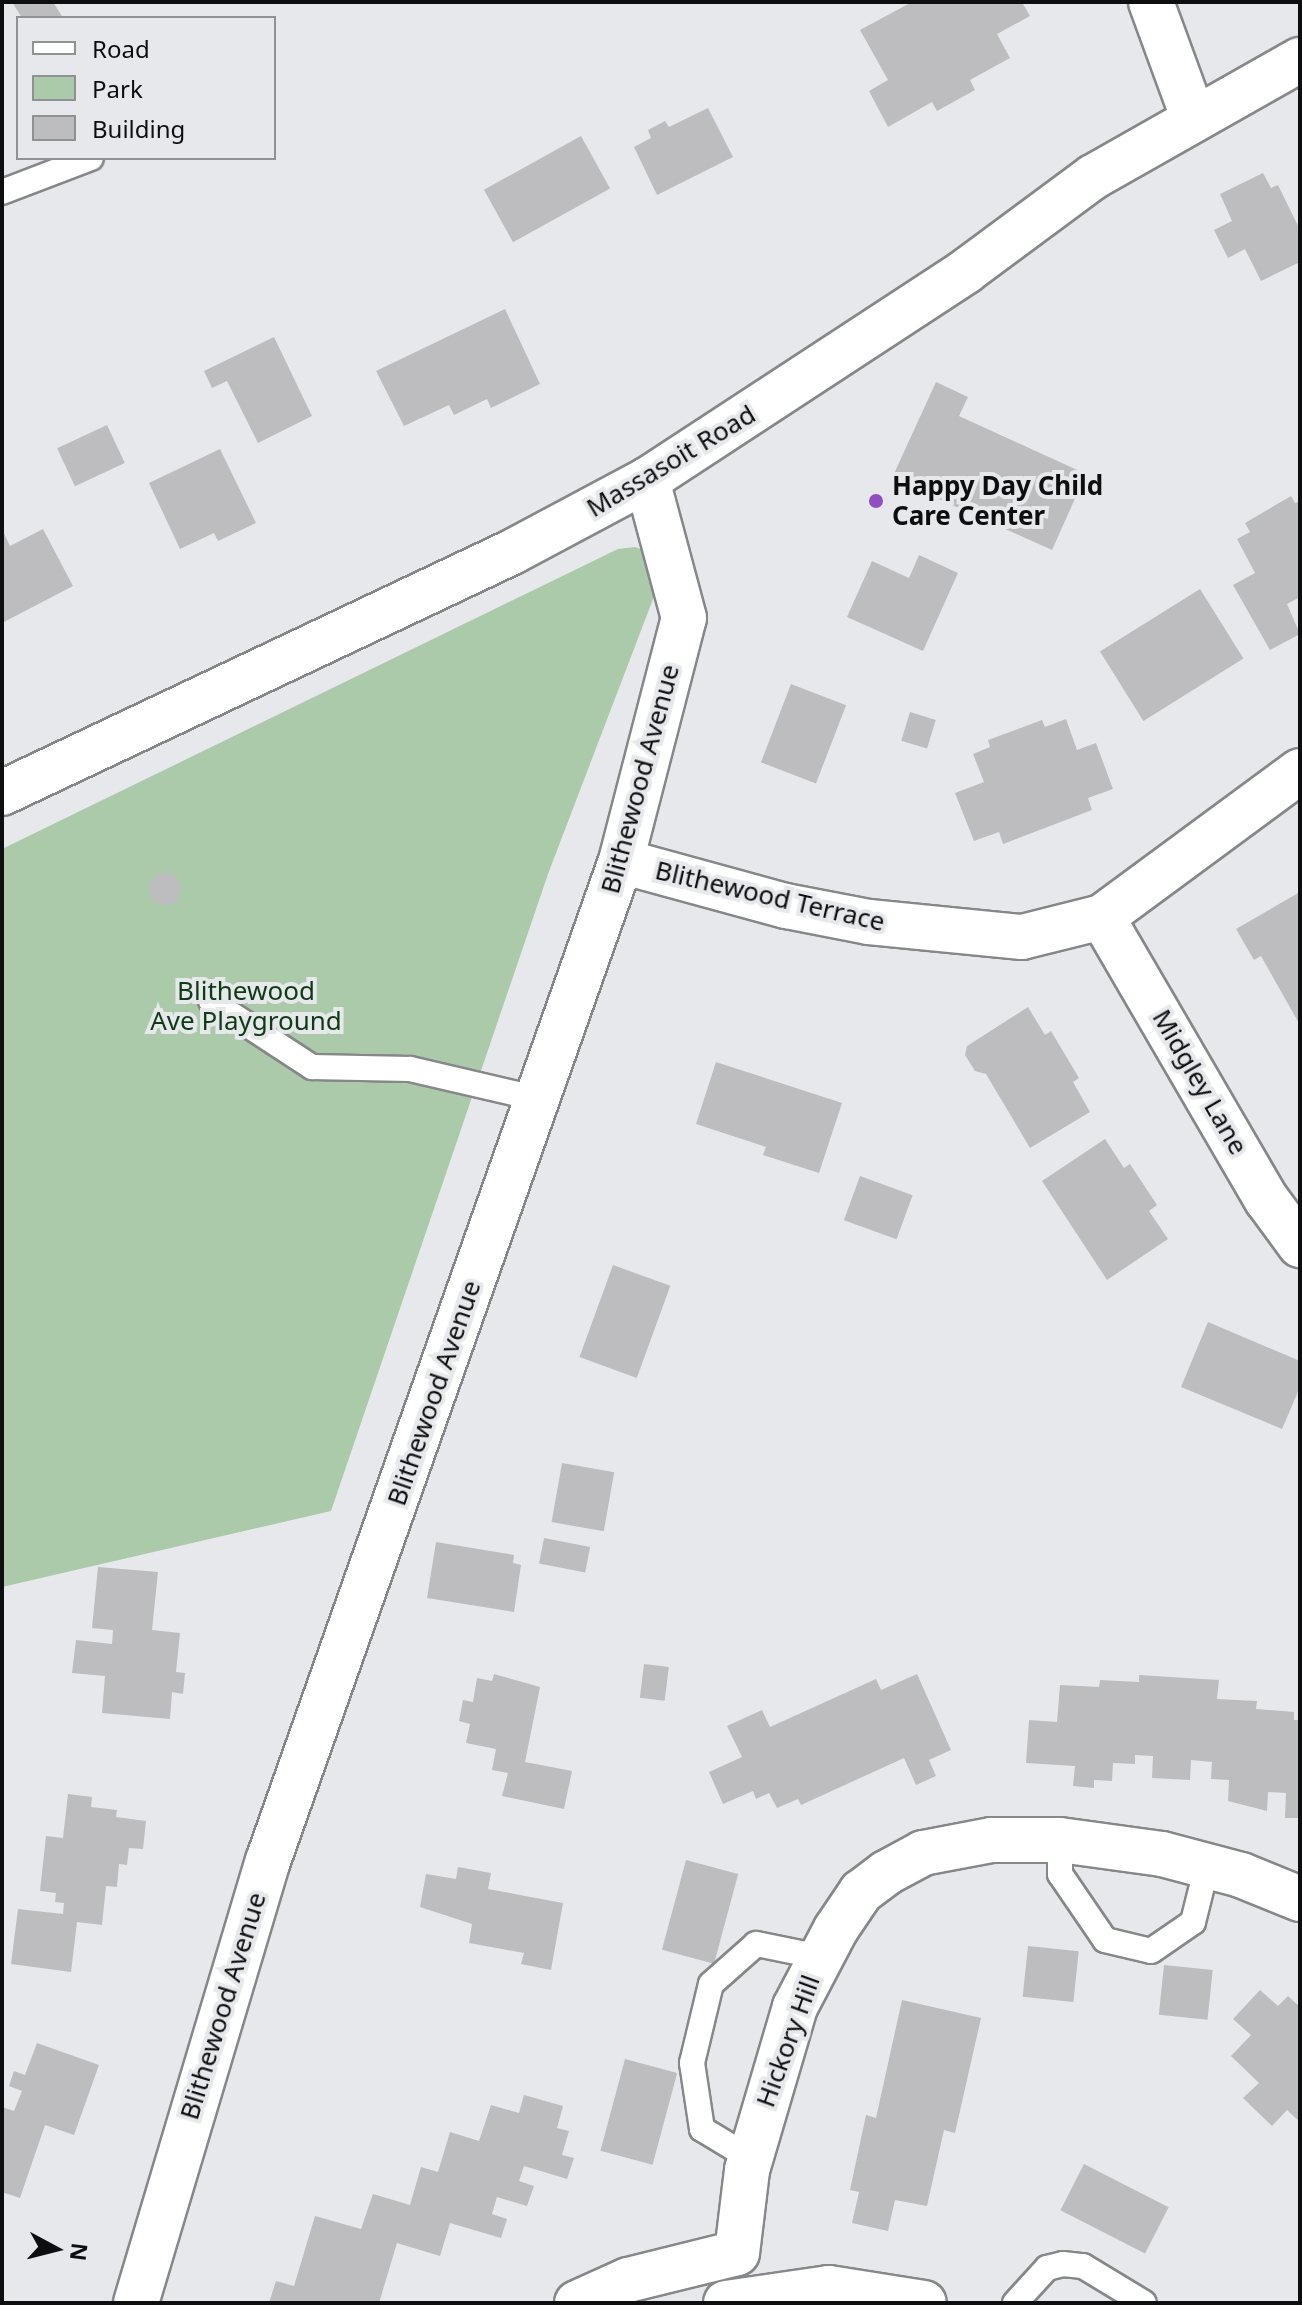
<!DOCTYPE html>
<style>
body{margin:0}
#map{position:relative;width:1302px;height:2305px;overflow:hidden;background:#e6e8eb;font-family:"Noto Sans",sans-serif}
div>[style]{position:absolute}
.green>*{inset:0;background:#aacaa9}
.building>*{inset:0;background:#bdbdbf;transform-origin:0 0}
.round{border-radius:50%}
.roads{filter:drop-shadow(2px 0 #858789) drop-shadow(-2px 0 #858789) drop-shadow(0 2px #858789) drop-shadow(0 -2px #858789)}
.service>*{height:24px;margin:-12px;padding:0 12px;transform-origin:12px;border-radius:12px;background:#fff}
.minor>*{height:44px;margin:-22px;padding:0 22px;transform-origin:22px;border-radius:22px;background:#fff}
.tertiary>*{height:44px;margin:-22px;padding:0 22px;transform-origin:22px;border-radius:22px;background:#fff}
.secondary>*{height:44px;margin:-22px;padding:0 22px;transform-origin:22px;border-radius:22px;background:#fff}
.dots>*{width:22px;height:22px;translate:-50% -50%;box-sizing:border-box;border:4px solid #e6e8eb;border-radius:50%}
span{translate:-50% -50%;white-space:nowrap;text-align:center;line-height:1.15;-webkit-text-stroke:8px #e6e8eb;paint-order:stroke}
.street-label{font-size:26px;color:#0d0e0f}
.poi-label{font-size:26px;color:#0d0e0f;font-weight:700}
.left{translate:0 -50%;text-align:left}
.park-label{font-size:26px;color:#0d3b12}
.frame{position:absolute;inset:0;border:4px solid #0d0e0f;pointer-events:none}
.legend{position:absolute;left:16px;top:16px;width:260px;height:144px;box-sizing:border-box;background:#e6e8eb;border:2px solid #8f9193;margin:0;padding:10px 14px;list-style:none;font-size:24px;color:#0d0e0f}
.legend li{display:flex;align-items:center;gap:16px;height:40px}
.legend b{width:40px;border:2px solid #8f9193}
.north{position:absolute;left:16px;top:2209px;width:80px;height:80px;-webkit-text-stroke:6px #e6e8eb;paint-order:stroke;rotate:97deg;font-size:22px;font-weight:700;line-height:32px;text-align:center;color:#0d0e0f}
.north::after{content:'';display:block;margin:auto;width:28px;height:36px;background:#0d0e0f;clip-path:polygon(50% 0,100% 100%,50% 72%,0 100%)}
</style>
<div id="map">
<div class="green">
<div style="clip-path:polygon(635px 547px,646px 551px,658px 586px,548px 874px,331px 1511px,2px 1587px,2px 849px,618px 549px)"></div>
</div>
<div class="building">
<div style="clip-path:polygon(12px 2px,53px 2px,63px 18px,22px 18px)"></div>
<div style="clip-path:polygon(912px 2px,1022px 2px,1030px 16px,997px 34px,1010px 58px,970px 80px,975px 90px,937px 111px,932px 102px,888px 127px,869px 91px,888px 80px,860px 30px)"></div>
<div style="clip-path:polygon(708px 108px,733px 157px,657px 195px,634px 147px,651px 138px,648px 130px,665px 121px,669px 127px)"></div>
<div style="left:581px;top:136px;width:60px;height:111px;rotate:61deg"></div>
<div style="clip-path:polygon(1263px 173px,1271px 188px,1278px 185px,1300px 230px,1300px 262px,1261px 281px,1245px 249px,1228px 258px,1214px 230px,1232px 221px,1220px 194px)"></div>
<div style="clip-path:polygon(505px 309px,540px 384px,491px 408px,487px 399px,454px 415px,449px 405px,404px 426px,376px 371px)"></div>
<div style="clip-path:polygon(274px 337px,312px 416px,258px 443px,227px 381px,212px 388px,204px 371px)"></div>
<div style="clip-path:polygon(936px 382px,968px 397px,959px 416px,1086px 474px,1052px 550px,892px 478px)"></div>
<div style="left:107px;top:425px;width:42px;height:55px;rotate:65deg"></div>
<div style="clip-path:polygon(220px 449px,256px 523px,218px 541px,214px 533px,180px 549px,149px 483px)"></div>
<div style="clip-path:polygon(1291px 496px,1295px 503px,1300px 501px,1300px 597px,1287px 604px,1300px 634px,1270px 650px,1233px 585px,1255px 573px,1237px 539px,1250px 532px,1245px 523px)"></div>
<div style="clip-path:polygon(2px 529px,10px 546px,43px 529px,73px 586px,2px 623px)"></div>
<div style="clip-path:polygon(919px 555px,958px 573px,923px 651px,847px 617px,872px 561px,909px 578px)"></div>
<div style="left:1200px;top:589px;width:82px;height:118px;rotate:58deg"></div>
<div style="left:791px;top:684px;width:59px;height:84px;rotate:21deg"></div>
<div style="left:910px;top:712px;width:27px;height:30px;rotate:17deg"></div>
<div style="clip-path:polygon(1066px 719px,1077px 750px,1096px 743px,1113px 789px,1088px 798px,1092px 810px,1003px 844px,999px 832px,974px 841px,955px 793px,984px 782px,973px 754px,990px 747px,988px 740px,1042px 720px,1045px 727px)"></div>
<div class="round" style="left:149px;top:873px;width:32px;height:32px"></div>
<div style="clip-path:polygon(1300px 892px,1300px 1025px,1261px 956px,1254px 960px,1236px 929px)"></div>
<div style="clip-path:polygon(1028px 1007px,1045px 1035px,1051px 1031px,1079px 1078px,1073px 1082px,1090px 1112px,1030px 1148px,986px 1074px,975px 1071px,965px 1055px,967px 1046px)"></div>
<div style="clip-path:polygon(716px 1062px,842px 1103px,819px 1173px,763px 1155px,766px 1147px,696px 1124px)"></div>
<div style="clip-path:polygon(1105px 1139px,1124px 1168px,1130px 1164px,1157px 1205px,1149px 1211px,1168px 1239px,1107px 1280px,1042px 1181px)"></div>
<div style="left:860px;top:1176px;width:56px;height:47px;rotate:20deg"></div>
<div style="left:613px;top:1265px;width:61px;height:98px;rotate:20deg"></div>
<div style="clip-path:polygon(1208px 1322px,1300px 1361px,1300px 1387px,1282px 1429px,1181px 1387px)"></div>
<div style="left:562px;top:1463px;width:53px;height:60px;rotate:10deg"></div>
<div style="left:544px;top:1538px;width:47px;height:26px;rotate:11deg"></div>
<div style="clip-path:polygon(436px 1542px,514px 1555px,513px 1563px,521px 1565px,514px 1612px,427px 1598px)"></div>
<div style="clip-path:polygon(98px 1567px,158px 1572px,152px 1630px,180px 1633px,176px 1672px,185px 1673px,183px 1694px,172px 1692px,170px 1719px,102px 1713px,105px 1676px,72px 1673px,76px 1640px,112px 1644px,113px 1630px,92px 1628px)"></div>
<div style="left:644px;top:1664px;width:25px;height:34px;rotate:7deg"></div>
<div style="clip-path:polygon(494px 1674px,540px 1687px,525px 1762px,572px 1771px,564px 1809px,502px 1796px,508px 1773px,492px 1770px,496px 1749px,466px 1743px,470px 1724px,459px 1721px,463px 1700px,473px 1702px,477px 1678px,492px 1681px)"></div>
<div style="clip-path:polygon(917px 1674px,951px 1750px,929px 1760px,936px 1776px,916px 1785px,904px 1758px,801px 1805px,798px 1799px,777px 1808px,769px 1793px,756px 1799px,753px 1791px,723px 1804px,709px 1772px,742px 1757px,727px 1726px,762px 1710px,770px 1727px,876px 1679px,881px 1690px)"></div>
<div style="clip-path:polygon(1139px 1675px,1219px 1680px,1217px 1699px,1257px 1701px,1256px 1709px,1294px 1712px,1294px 1720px,1300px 1720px,1300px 1818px,1285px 1818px,1286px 1793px,1268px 1792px,1267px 1811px,1228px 1801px,1229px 1780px,1211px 1779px,1212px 1762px,1191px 1760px,1190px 1780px,1152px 1778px,1153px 1756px,1135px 1755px,1135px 1764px,1113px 1763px,1112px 1781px,1094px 1780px,1094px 1788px,1073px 1786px,1075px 1766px,1026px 1763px,1029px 1720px,1057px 1722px,1060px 1685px,1099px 1687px,1100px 1680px,1139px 1682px)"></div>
<div style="clip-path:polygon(68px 1794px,92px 1797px,91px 1807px,117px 1810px,116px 1817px,146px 1821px,143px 1849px,129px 1848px,127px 1865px,119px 1864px,117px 1887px,106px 1886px,102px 1925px,77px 1922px,71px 1972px,11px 1964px,18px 1909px,63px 1914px,64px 1903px,55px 1902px,56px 1893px,40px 1891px,46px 1836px,63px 1838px)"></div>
<div style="left:686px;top:1860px;width:54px;height:93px;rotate:15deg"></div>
<div style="clip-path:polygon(458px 1867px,491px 1873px,488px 1889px,563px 1903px,551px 1970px,521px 1964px,524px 1953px,469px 1943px,472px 1924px,420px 1907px,426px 1874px,456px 1879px)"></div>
<div style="left:1028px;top:1946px;width:51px;height:51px;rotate:6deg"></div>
<div style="left:1164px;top:1965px;width:49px;height:50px;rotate:6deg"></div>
<div style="clip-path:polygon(1260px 1990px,1278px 2006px,1288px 1996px,1300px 2007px,1300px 2122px,1287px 2110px,1272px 2126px,1243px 2098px,1259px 2083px,1231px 2056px,1251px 2035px,1233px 2019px)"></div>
<div style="clip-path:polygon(902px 2000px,981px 2018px,955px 2133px,944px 2130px,927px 2206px,895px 2200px,888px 2231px,852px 2223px,859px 2192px,850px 2190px,866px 2115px,876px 2118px)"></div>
<div style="clip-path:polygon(37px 2043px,99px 2065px,74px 2135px,45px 2125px,20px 2198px,2px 2192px,2px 2107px,14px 2111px,22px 2091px,9px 2086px,14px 2071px,25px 2075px)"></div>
<div style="left:625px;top:2059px;width:54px;height:95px;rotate:15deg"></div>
<div style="clip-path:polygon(524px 2095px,563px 2106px,557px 2128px,569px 2131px,562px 2155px,574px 2158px,567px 2179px,524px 2166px,519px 2181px,534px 2186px,527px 2206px,497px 2197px,492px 2214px,507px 2219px,501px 2238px,450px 2223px,440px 2256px,397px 2243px,379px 2303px,269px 2303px,276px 2281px,294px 2286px,315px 2216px,361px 2229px,373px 2194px,410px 2205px,421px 2167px,438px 2172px,450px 2132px,479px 2141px,491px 2105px,519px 2113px)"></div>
<div style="left:1084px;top:2164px;width:95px;height:52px;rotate:27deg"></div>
</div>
<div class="roads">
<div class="service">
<div style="left:2px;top:192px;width:95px;rotate:-20.9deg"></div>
<div style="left:211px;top:1001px;width:121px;rotate:33.2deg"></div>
<div style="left:312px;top:1067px;width:98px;rotate:1.2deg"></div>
<div style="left:410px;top:1069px;width:132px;rotate:13.1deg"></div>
<div style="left:1060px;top:1840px;width:34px;rotate:90deg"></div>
<div style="left:1060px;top:1874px;width:80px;rotate:55.7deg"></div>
<div style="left:1105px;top:1940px;width:47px;rotate:13.4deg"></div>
<div style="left:1151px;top:1951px;width:51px;rotate:-34.6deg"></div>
<div style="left:1193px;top:1922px;width:58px;rotate:-76deg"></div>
<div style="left:750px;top:2158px;width:56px;rotate:-148.9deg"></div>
<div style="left:702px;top:2129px;width:67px;rotate:-98.6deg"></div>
<div style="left:692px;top:2063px;width:81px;rotate:-76.5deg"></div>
<div style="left:711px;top:1984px;width:60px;rotate:-41.6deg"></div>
<div style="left:756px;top:1944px;width:65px;rotate:11.5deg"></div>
<div style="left:1015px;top:2303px;width:47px;rotate:-47.6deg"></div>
<div style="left:1047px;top:2268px;width:16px;rotate:-14deg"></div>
<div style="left:1063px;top:2264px;width:20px;rotate:6deg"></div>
<div style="left:1083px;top:2266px;width:71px;rotate:31.2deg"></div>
</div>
<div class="minor">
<div style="left:1151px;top:2px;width:122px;rotate:69.9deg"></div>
<div style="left:621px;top:861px;width:171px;rotate:15.3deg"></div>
<div style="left:786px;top:906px;width:85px;rotate:10.9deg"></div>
<div style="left:869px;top:922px;width:154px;rotate:5.6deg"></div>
<div style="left:1022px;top:937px;width:82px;rotate:-14deg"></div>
<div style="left:1102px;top:917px;width:246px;rotate:-36.4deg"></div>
<div style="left:1102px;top:917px;width:328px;rotate:59.8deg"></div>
<div style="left:1267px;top:1200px;width:56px;rotate:53.7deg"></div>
<div style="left:577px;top:2303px;width:56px;rotate:-24.3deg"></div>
<div style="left:628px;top:2280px;width:112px;rotate:-13.9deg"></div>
<div style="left:737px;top:2253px;width:84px;rotate:-83.1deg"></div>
<div style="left:747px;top:2170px;width:170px;rotate:-73.6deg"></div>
<div style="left:795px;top:2007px;width:88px;rotate:-62.3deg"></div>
<div style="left:836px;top:1929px;width:45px;rotate:-56deg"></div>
<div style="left:861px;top:1892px;width:31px;rotate:-37deg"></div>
<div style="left:886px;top:1873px;width:42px;rotate:-28.4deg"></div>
<div style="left:923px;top:1853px;width:69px;rotate:-10.8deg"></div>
<div style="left:991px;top:1840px;width:69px"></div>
<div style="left:1060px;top:1840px;width:103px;rotate:7.8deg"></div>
<div style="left:1162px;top:1854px;width:82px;rotate:14.9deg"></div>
<div style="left:1241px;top:1875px;width:64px;rotate:22.1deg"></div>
<div style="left:726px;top:2303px;width:104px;rotate:-8.3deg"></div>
<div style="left:829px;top:2288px;width:96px;rotate:9deg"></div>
</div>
<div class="tertiary">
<div style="left:136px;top:2303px;width:461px;rotate:-73.4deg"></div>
<div style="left:268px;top:1861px;width:1060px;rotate:-70.56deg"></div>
<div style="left:621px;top:861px;width:251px;rotate:-75.5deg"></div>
<div style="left:684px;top:618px;width:143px;rotate:-105deg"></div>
</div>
<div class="secondary">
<div style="left:2px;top:793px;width:564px;rotate:-25.29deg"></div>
<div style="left:512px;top:552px;width:153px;rotate:-28.1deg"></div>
<div style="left:647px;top:480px;width:381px;rotate:-33.2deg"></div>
<div style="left:966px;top:271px;width:158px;rotate:-36.5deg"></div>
<div style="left:1093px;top:177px;width:238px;rotate:-29.5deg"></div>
</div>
</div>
<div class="dots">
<div style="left:876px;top:501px;background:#904ec2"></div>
</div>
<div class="street-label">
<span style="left:671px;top:461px;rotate:-31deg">Massasoit Road</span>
<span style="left:640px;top:779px;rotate:-75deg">Blithewood Avenue</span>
<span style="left:770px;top:896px;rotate:13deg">Blithewood Terrace</span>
<span style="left:1200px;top:1082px;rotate:60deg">Midgley Lane</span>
<span style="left:434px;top:1393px;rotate:-71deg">Blithewood Avenue</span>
<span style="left:223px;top:2006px;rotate:-73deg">Blithewood Avenue</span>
<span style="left:788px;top:2041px;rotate:-70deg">Hickory Hill</span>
</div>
<div class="poi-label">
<span class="left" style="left:892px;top:501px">Happy Day Child<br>Care Center</span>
</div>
<div class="park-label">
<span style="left:246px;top:1006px">Blithewood<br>Ave Playground</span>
</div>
<div class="frame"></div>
<ul class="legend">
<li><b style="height:10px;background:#fff"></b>Road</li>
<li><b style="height:22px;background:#aacaa9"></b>Park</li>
<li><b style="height:22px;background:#bdbdbf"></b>Building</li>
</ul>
<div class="north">N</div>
</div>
